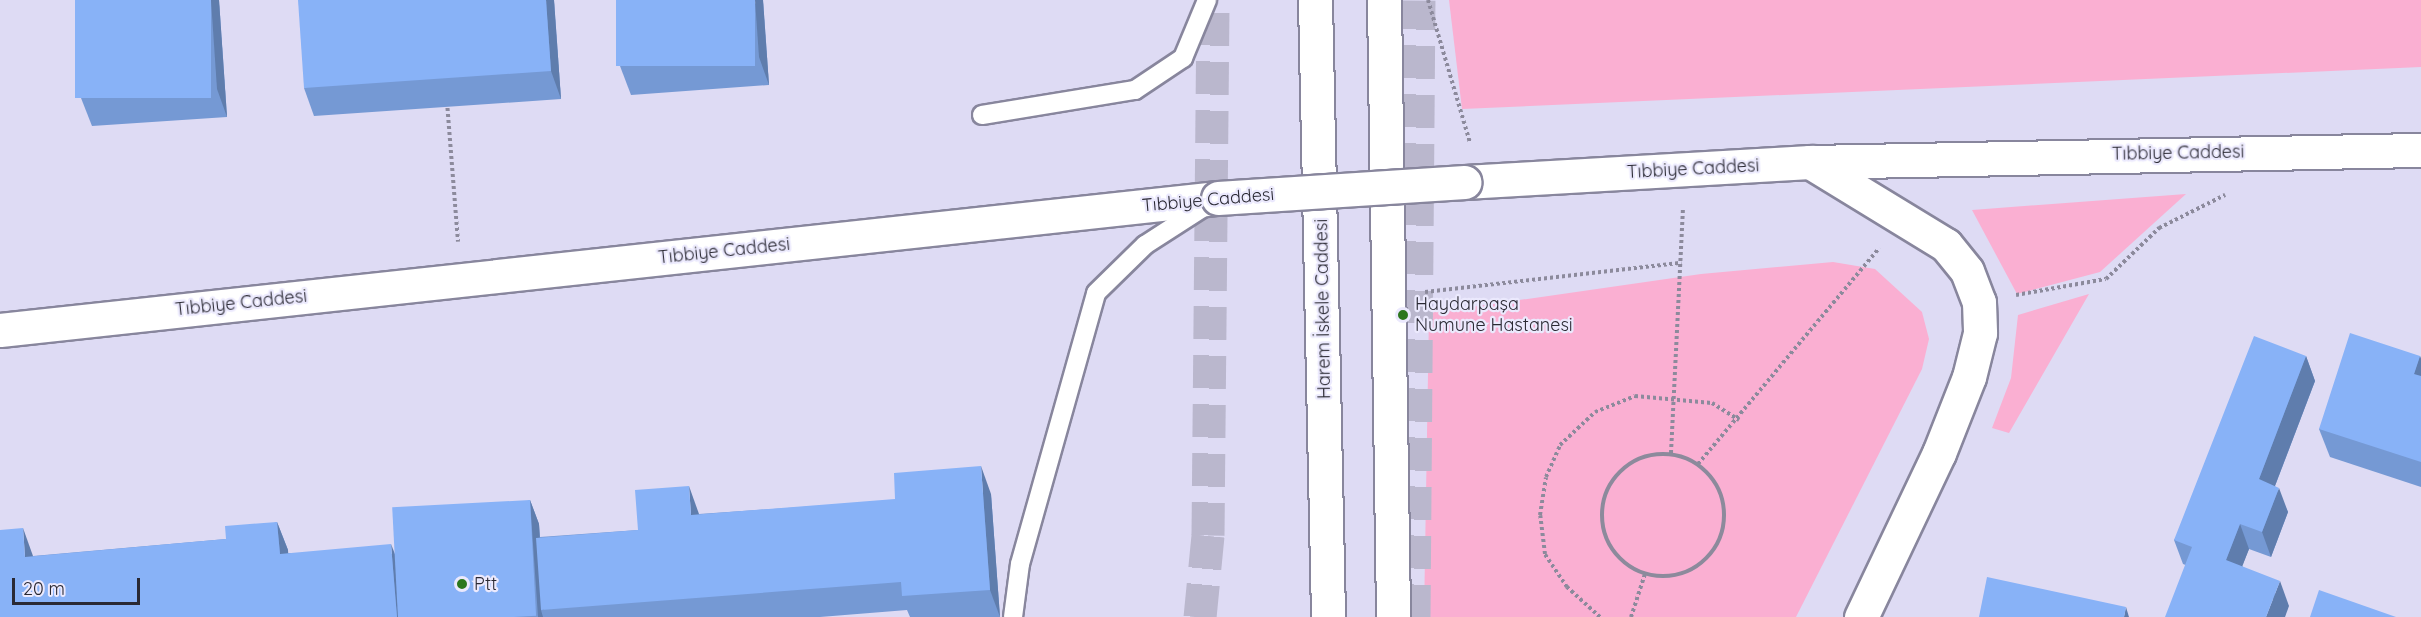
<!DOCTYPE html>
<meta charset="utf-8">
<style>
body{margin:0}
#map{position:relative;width:2421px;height:617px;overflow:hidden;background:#dedbf4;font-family:Quicksand,sans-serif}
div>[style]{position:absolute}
.green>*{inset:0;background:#faafd2}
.trunk-tunnel>*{height:33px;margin-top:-16.5px;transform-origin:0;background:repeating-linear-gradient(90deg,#bab7cd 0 33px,transparent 0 49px)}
.path>*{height:4px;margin-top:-2px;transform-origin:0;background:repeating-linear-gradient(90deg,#8c8a9c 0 3px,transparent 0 6px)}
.path>.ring{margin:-2px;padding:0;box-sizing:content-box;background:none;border:4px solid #8c8a9c;border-radius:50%}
.roads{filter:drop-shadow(2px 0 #88869d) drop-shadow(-2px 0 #88869d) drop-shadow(0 2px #88869d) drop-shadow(0 -2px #88869d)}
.service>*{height:18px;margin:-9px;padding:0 9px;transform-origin:9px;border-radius:9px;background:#fff}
.secondary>*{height:33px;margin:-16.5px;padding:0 16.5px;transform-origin:16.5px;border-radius:16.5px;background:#fff}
.primary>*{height:33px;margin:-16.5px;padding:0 16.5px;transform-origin:16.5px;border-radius:16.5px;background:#fff}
.trunk>*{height:33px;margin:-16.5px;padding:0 16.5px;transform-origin:16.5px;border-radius:16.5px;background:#fff}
.bridges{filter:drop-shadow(2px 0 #88869d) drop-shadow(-2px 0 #88869d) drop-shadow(0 2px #88869d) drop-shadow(0 -2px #88869d)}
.primary-bridge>*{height:33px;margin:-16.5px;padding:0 16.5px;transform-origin:16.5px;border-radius:16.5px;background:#fff}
.wall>*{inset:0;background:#7599d4}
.shaded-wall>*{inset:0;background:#5f7dad}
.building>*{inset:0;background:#88b2f7;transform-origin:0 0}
.dots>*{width:16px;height:16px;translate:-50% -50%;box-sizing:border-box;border:3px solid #ebe9fd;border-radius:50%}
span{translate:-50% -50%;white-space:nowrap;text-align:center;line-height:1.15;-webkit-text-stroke:4.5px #ebe9fd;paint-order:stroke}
.street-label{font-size:18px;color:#2a2933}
.poi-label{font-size:18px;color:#2a2933}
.left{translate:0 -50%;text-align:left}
.scale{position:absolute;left:12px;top:578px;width:128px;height:27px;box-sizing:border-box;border:3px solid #2a2933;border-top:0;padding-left:8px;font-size:18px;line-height:21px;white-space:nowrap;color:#2a2933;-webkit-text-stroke:4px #ebe9fd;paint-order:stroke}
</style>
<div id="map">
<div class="green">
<div style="clip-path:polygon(1449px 0,2421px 0,2421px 67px,1462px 109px)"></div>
<div style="clip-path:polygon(2186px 194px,2100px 272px,2017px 294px,1972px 210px)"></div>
<div style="clip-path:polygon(1833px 262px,1875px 269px,1922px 312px,1929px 339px,1922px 369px,1796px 617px,1424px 617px,1429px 313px,1701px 274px)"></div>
<div style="clip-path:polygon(2089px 294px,2009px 433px,1992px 428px,2011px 378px,2018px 315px)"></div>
</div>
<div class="trunk-tunnel">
<div style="left:1200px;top:617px;width:82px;rotate:-84.4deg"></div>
<div style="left:1208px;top:535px;width:535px;rotate:-89.46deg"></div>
<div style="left:1414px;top:617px;width:617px;rotate:-89.54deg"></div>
</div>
<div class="path">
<div style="left:1428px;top:0;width:149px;rotate:73.6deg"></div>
<div style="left:447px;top:102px;width:140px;rotate:85.5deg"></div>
<div style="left:1425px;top:292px;width:258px;rotate:-6.5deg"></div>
<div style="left:2016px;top:295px;width:91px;rotate:-10.1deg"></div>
<div style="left:2106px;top:279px;width:74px;rotate:-43.9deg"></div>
<div style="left:2159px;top:228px;width:74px;rotate:-26.6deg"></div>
<div style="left:1671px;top:453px;width:245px;rotate:-87.2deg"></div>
<div class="ring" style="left:1602px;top:454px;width:118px;height:118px"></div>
<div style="left:1698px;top:464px;width:282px;rotate:-50deg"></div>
<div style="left:1600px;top:617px;width:45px;rotate:-137.7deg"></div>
<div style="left:1567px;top:587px;width:40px;rotate:-124deg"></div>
<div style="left:1545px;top:554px;width:39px;rotate:-97deg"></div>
<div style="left:1540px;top:515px;width:38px;rotate:-81deg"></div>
<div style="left:1546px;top:477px;width:35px;rotate:-66deg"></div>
<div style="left:1560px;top:445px;width:48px;rotate:-43.3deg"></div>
<div style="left:1595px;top:412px;width:43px;rotate:-21.8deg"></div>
<div style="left:1635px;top:396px;width:77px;rotate:5.2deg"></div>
<div style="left:1712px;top:403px;width:32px;rotate:32deg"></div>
<div style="left:1631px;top:617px;width:45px;rotate:-72deg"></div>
</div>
<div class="roads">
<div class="service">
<div style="left:982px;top:115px;width:155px;rotate:-9.3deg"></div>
<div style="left:1135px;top:90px;width:58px;rotate:-33.7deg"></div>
<div style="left:1183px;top:58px;width:63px;rotate:-67.5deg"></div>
<div style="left:1013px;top:617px;width:53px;rotate:-82.5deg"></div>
<div style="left:1020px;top:564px;width:281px;rotate:-74.3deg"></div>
<div style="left:1096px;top:293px;width:69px;rotate:-44.4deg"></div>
<div style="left:1145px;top:245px;width:74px;rotate:-32.8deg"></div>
</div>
<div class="secondary">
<div style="left:1810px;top:162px;width:611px;rotate:-1.13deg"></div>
</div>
<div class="primary">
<div style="left:1464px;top:182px;width:347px;rotate:-3.3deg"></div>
<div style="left:0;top:330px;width:1225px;rotate:-6.19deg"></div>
</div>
<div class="trunk">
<div style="left:1315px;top:0;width:617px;rotate:88.79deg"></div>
<div style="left:1384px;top:0;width:617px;rotate:89.16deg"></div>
<div style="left:1810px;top:162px;width:159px;rotate:31.4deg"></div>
<div style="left:1946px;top:245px;width:33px;rotate:51deg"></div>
<div style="left:1967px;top:271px;width:33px;rotate:69deg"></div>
<div style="left:1979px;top:302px;width:31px;rotate:88deg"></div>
<div style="left:1980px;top:333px;width:45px;rotate:104deg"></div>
<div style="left:1969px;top:377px;width:82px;rotate:111.5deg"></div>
<div style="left:1939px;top:453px;width:182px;rotate:115.4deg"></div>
</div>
</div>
<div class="bridges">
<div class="primary-bridge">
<div style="left:1218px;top:198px;width:247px;rotate:-3.7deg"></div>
</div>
</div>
<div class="wall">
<div style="clip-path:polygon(75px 0,219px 0,227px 117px,92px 126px,81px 98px)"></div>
<div style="clip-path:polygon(554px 0,561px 99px,314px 116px,304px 88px)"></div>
<div style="clip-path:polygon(763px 0,769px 85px,631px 95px,620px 66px)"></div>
<div style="clip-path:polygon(2306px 356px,2315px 381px,2275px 486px,2288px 512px,2271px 557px,2249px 549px,2242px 566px,2289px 606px,2183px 564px,2174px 540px)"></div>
<div style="clip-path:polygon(2420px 356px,2421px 359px,2421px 487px,2330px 457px,2319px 429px)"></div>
<div style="clip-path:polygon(991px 494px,1000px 617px,910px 617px,907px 610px,820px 617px,0 617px,33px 556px,226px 539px,277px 522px,288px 550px,288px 553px,395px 554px,530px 500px,539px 524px,540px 537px,638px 530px,699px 514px)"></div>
</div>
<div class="shaded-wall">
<div style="clip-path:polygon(211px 0,219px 0,227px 117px,217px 89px)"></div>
<div style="clip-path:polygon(546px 0,554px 0,561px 99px,551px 71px)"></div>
<div style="clip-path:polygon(755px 0,763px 0,769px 85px,759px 57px)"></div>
<div style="clip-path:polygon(2306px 356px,2315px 381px,2268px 504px,2259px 479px)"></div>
<div style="clip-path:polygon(2420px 356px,2421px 359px,2421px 393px,2414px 374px)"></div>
<div style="clip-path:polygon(981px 466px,991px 494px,1000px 617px,990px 590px)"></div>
<div style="clip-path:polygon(689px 486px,699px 514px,701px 543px,691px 515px)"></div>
<div style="clip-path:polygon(2279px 488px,2288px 512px,2271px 557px,2262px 532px)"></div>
<div style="clip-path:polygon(530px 500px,539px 524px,544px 610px,541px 610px,543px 617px,538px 617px)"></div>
<div style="clip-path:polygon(277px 522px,288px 550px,290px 582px,280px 554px)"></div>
<div style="clip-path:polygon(2240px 524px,2249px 549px,2235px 585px,2226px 560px)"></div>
<div style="clip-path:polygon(23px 528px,33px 556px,35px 585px,25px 557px)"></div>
<div style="clip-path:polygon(391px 544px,402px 572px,405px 617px,397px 617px)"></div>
<div style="clip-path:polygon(2280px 581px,2289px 606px,2285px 617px,2266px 617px)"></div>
<div style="clip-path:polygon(2126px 607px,2129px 617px,2124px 617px)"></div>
</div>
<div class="building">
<div style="left:75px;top:0;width:136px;height:98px"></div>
<div style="clip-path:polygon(298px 0,546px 0,551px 71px,304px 88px)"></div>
<div style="left:616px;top:0;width:139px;height:66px"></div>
<div style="clip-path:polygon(2350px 333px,2420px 356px,2414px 374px,2421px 376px,2421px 462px,2319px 429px)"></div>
<div style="clip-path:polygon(2254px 336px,2306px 356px,2259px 479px,2279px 488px,2262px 532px,2240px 524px,2226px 560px,2280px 581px,2266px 617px,2165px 617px,2192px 547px,2174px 540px)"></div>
<div style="clip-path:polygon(981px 466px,990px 590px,902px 596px,901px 582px,541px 610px,536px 538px,638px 530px,635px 490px,689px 486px,691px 515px,895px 499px,894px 473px)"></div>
<div style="left:530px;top:500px;width:116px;height:138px;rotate:87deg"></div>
<div style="clip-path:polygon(277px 522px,280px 554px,391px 544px,397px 617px,0 617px,0 530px,23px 528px,25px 557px,226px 539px,225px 526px)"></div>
<div style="clip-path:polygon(1987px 577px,2126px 607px,2124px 617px,1979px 617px)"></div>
<div style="clip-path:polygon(2319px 590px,2396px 617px,2310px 617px)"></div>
</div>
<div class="dots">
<div style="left:1403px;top:315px;background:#2c771d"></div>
<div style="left:462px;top:584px;background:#2c771d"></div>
</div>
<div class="street-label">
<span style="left:2178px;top:153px;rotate:-1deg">Tıbbiye Caddesi</span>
<span style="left:1693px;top:169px;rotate:-3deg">Tıbbiye Caddesi</span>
<span style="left:1208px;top:200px;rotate:-5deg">Tıbbiye Caddesi</span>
<span style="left:724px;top:251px;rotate:-6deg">Tıbbiye Caddesi</span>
<span style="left:241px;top:303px;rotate:-6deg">Tıbbiye Caddesi</span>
<span style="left:1323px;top:309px;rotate:-91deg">Harem İskele Caddesi</span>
</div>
<div class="poi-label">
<span class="left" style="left:1415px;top:315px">Haydarpaşa<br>Numune Hastanesi</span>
<span class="left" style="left:474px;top:584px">Ptt</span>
</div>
<div class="scale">20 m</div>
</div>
